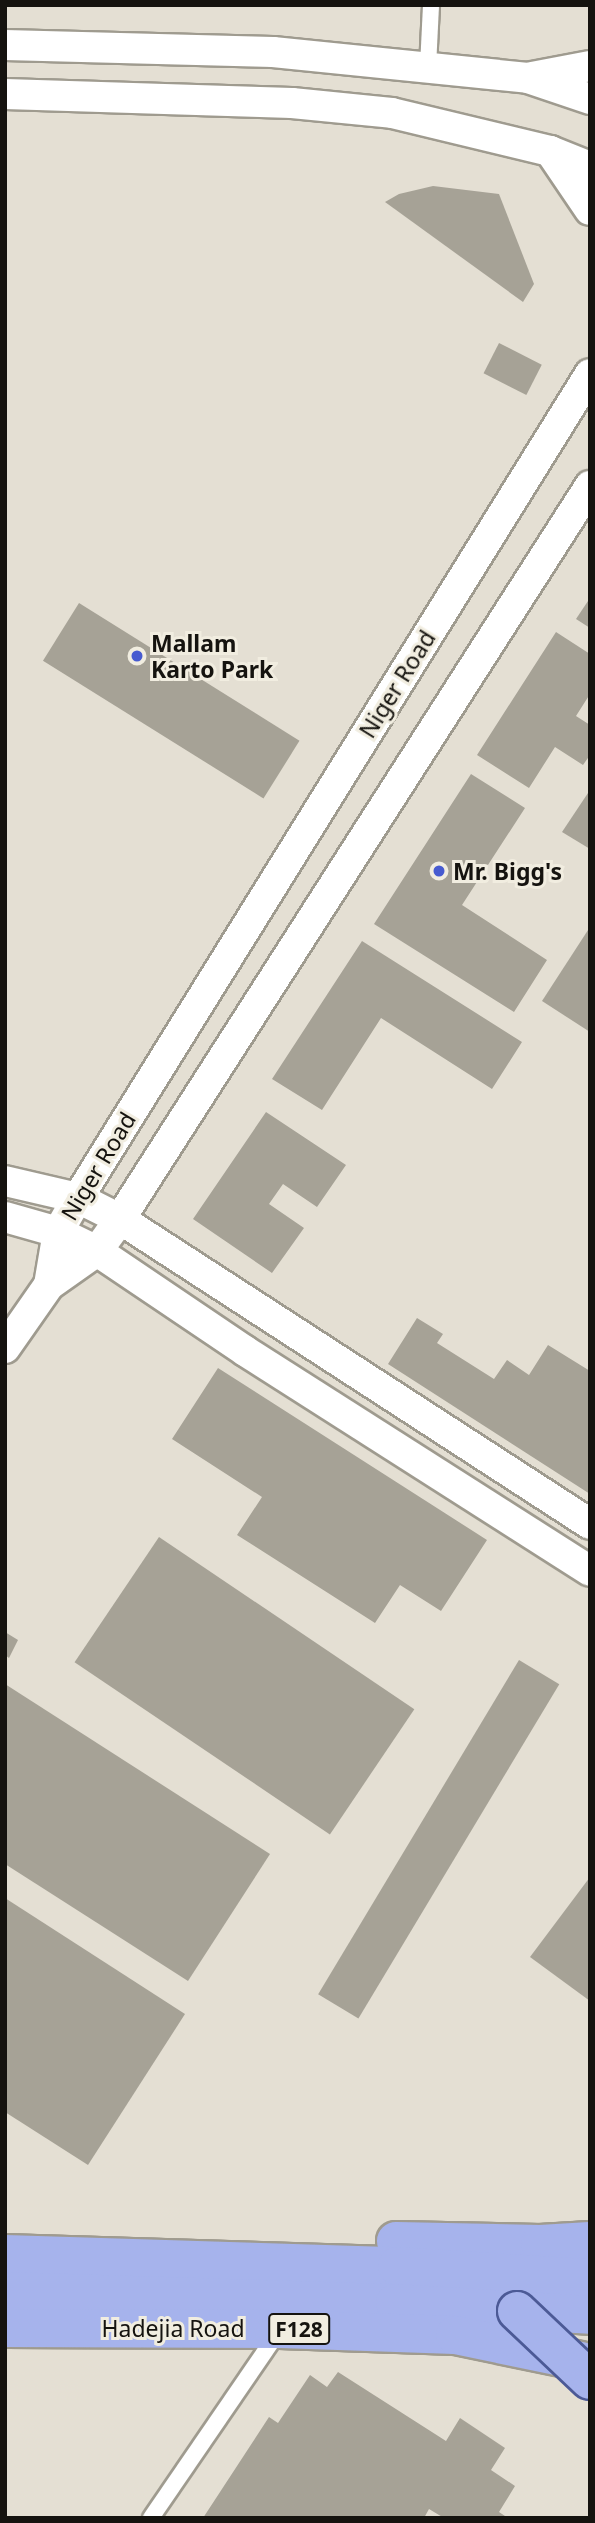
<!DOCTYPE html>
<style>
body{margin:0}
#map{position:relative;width:595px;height:2523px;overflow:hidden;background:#e4dfd3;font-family:"Noto Sans",sans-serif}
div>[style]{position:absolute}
.building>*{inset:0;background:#a6a296;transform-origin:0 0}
.roads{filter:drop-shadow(2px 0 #9f9b8f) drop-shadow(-2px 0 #9f9b8f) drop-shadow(0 2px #9f9b8f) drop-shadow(0 -2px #9f9b8f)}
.service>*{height:16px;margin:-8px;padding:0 8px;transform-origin:8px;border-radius:8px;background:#fff}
.minor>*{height:30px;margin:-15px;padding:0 15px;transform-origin:15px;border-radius:15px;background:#fff}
.primary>*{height:38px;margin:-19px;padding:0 19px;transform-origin:19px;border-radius:19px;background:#a6b3ec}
.bridges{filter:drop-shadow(2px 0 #4c5a96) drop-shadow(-2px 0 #4c5a96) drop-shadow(0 2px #4c5a96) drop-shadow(0 -2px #4c5a96)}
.primary-bridge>*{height:38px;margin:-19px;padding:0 19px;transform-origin:19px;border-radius:19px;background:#a6b3ec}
.dots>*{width:19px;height:19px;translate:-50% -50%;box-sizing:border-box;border:4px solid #f1ede0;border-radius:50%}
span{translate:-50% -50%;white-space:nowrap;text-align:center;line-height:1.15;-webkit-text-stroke:6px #f1ede0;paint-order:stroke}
.shield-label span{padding:2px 5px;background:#f1ede0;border:2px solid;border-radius:5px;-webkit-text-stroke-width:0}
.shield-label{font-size:21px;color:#15130f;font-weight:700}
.poi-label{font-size:23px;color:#15130f;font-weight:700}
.left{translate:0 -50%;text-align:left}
.street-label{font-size:23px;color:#15130f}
.frame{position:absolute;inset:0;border:7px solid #15130f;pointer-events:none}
</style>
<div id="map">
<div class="building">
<div style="clip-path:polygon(433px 186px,499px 194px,534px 284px,523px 302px,385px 202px,399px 194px)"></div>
<div style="left:499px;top:343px;width:48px;height:34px;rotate:27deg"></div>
<div style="clip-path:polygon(590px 598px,590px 628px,576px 619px)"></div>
<div style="left:79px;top:603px;width:260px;height:68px;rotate:32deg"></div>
<div style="clip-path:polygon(556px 632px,590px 654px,590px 694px,576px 716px,590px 725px,590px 755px,583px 765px,555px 747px,529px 788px,477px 755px)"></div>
<div style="clip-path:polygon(471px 774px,525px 808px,462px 905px,547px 960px,514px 1012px,374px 924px)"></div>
<div style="clip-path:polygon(590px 790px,590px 849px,562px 832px)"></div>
<div style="clip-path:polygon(590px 927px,590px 1032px,542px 1001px)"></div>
<div style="clip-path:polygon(362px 941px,522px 1042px,492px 1089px,381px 1018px,322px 1110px,272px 1079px)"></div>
<div style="clip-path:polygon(266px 1112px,346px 1165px,317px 1207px,283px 1184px,269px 1204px,304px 1228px,272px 1273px,193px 1219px)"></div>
<div style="clip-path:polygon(417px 1318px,443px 1334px,437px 1343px,494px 1379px,507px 1360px,529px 1375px,548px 1345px,590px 1371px,590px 1494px,388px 1364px)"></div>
<div style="clip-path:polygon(218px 1368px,487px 1540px,441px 1611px,400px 1585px,375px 1623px,237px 1535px,262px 1497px,172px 1439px)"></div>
<div style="left:159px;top:1537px;width:308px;height:151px;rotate:34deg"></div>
<div style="clip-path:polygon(5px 1632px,18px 1640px,9px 1658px,5px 1655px)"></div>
<div style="left:519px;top:1660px;width:47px;height:390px;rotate:31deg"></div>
<div style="clip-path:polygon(5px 1684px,270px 1854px,188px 1981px,5px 1864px)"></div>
<div style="clip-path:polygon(590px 1877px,590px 2001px,530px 1957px)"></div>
<div style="clip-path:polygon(5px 1898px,185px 2014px,88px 2165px,5px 2112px)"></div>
<div style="clip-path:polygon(338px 2372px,446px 2441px,460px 2418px,505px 2448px,491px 2470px,515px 2486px,499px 2512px,508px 2518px,444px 2518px,429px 2509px,424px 2518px,203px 2518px,269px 2417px,278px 2423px,310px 2375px,327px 2387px)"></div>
</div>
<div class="roads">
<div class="service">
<div style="left:428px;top:67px;width:62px;rotate:-87.2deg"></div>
<div style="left:151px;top:2518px;width:227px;rotate:-55.6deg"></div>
</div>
<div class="minor">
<div style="left:5px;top:45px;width:268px;rotate:1.5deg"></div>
<div style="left:273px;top:52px;width:256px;rotate:5.8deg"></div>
<div style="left:528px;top:78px;width:65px;rotate:18.7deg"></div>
<div style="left:532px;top:77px;width:59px;rotate:-10.7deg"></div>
<div style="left:5px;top:94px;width:287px;rotate:1.8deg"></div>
<div style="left:292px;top:103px;width:100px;rotate:5.7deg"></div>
<div style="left:392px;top:113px;width:163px;rotate:13.5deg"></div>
<div style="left:550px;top:151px;width:43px;rotate:21.8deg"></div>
<div style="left:550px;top:151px;width:71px;rotate:55.9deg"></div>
<div style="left:5px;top:1181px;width:75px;rotate:13.1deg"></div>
<div style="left:78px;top:1198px;width:47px;rotate:26.6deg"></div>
<div style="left:120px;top:1219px;width:560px;rotate:32.98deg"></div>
<div style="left:5px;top:1217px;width:55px;rotate:15.8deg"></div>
<div style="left:58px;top:1232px;width:43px;rotate:26deg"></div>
<div style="left:97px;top:1251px;width:179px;rotate:34deg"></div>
<div style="left:245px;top:1351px;width:409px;rotate:32.5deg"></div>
<div style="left:49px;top:1285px;width:54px;rotate:-80.4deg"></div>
<div style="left:58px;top:1232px;width:39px;rotate:-60deg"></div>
<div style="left:78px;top:1198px;width:970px;rotate:-58.14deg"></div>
<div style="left:5px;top:1348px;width:77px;rotate:-55.1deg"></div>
<div style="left:49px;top:1285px;width:59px;rotate:-35.3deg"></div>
<div style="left:97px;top:1251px;width:39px;rotate:-54deg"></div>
<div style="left:120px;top:1219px;width:871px;rotate:-57.33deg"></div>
</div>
<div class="primary">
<div style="left:396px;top:2241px;width:144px;rotate:1.2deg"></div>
<div style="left:540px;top:2244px;width:50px;rotate:-3.4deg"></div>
<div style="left:5px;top:2254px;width:392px;rotate:1.8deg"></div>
<div style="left:397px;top:2266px;width:193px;rotate:3.6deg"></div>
<div style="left:5px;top:2291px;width:390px;rotate:1.8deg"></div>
<div style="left:395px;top:2303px;width:195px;rotate:3.5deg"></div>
<div style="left:5px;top:2328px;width:275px;rotate:0.2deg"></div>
<div style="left:280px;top:2329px;width:175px;rotate:2deg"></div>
<div style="left:455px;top:2335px;width:129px;rotate:11.7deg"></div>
</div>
</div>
<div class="bridges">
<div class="primary-bridge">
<div style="left:517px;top:2311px;width:100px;rotate:43.4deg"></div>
</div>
</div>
<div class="dots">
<div style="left:137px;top:656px;background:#475bd0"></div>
<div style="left:439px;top:871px;background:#475bd0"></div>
</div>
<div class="shield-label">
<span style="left:299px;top:2329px">F128</span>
</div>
<div class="poi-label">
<span class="left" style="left:151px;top:656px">Mallam<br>Karto Park</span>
<span class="left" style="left:453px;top:871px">Mr. Bigg's</span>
</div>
<div class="street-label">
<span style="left:397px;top:684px;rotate:-58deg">Niger Road</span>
<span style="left:98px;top:1166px;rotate:-59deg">Niger Road</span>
<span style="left:173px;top:2328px">Hadejia Road</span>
</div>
<div class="frame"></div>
</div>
